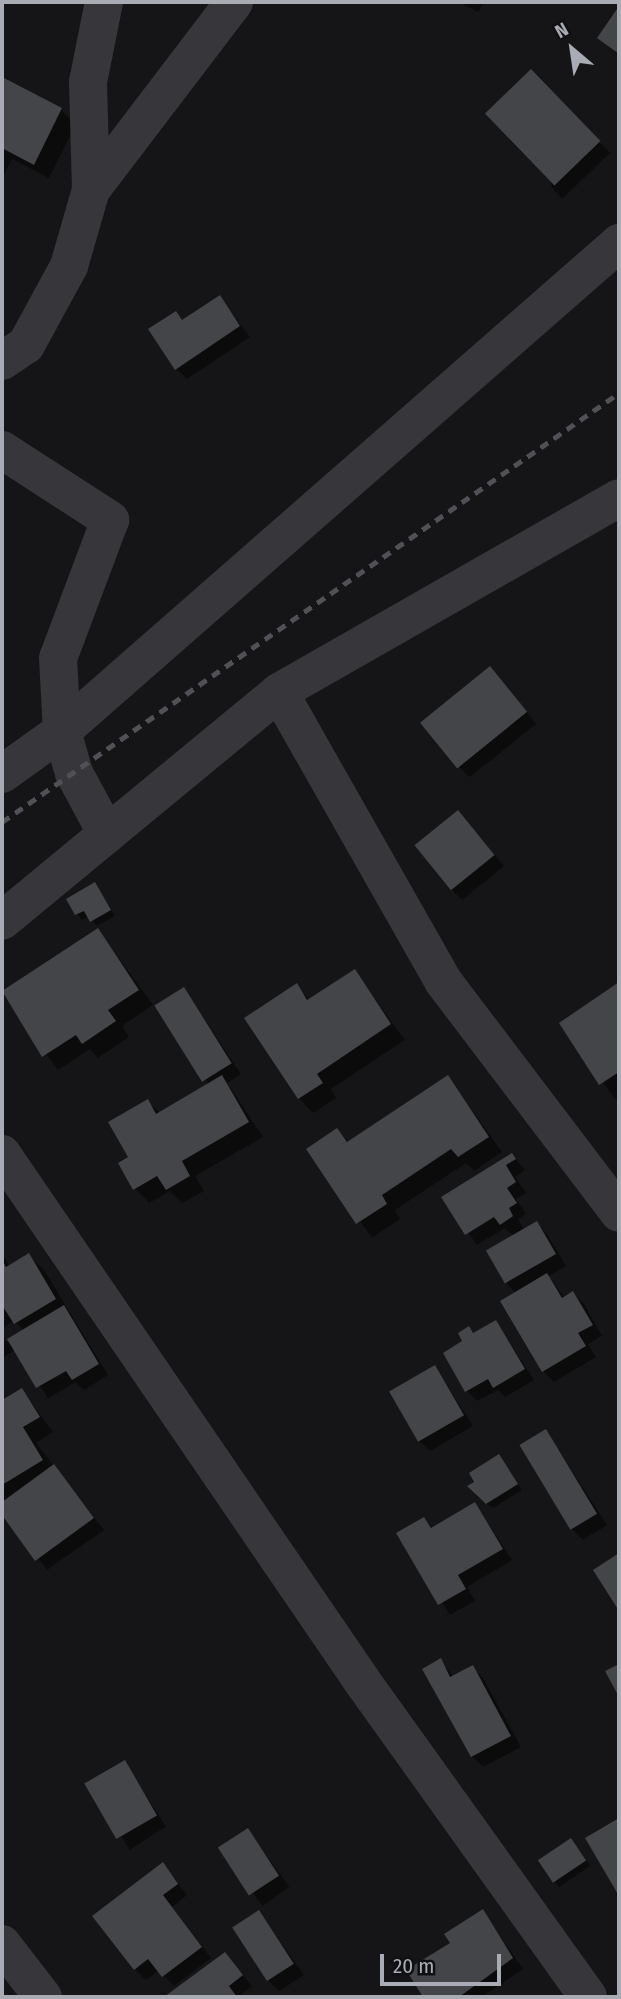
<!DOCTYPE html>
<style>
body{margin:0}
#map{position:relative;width:621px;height:1999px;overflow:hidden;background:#151517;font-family:"Fira Sans Condensed",sans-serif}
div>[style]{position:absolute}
.shadow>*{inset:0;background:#0007;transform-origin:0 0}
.building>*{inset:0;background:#444549;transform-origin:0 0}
.minor>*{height:38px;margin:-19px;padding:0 19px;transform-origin:19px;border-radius:19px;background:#37373b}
.rail>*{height:5px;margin-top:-2.5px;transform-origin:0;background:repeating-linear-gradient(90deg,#505156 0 9px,transparent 0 16px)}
span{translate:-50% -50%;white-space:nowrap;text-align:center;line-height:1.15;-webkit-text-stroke:5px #101012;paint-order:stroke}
.frame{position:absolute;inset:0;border:4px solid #a9abb5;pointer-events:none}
.north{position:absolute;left:537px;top:14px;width:70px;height:70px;-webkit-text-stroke:5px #101012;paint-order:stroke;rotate:331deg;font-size:19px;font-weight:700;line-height:28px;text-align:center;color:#a9abb5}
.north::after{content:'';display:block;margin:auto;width:24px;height:32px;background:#a9abb5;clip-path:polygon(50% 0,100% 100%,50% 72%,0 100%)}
.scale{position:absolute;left:380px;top:1954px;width:121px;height:32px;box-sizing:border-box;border:4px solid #a9abb5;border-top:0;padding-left:9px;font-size:21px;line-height:24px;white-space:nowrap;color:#a9abb5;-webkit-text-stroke:5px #101012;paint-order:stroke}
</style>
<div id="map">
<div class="shadow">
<div style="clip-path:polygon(459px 2px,484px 2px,478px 12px)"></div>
<div style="clip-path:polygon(619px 9px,619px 56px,599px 38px)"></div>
<div style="clip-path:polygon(531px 72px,610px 153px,562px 199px,552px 188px)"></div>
<div style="clip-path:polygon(2px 79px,61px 110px,76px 124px,49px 178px,12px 159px,2px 179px)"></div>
<div style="clip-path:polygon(219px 297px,250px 337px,187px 379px,176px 368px,175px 313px,183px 321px)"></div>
<div style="clip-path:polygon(500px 679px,536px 724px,470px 777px,459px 767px)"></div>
<div style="clip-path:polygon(458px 812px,504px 866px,462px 900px,451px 889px)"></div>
<div style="clip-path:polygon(95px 884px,115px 916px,97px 926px,89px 916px,82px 920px,69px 900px)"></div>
<div style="clip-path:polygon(98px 930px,153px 1005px,122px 1026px,129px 1037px,98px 1058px,90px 1049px,58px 1070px,2px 993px)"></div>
<div style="clip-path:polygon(354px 971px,405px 1040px,331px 1089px,336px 1098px,313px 1113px,299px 1098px,296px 986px,310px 1000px)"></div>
<div style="clip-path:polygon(619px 985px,619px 1096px,615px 1099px,561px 1023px)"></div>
<div style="clip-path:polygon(184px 989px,241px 1074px,227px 1083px,263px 1137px,195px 1176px,204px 1191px,182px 1203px,170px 1191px,149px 1203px,135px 1188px,130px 1157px,147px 1101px,160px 1113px,208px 1086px)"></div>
<div style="clip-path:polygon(448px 1077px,502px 1152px,474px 1171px,466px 1163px,395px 1210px,400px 1219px,372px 1238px,309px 1149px,337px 1130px,349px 1142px)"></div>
<div style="clip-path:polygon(512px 1155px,525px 1170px,515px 1177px,526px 1193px,516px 1199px,526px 1214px,518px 1219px,524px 1230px,537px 1223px,547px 1234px,566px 1266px,548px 1276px,565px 1298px,573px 1293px,584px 1304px,602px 1336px,588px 1344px,596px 1357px,554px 1382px,543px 1371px,516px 1293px,506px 1283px,513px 1236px,505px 1228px,477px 1245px,444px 1198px)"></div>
<div style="clip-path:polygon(2px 1253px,10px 1267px,29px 1255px,44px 1270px,108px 1375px,84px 1390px,76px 1382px,48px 1398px,15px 1350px,2px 1358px,2px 1334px,6px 1342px,24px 1331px,14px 1320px,2px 1328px)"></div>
<div style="clip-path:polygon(496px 1322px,534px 1380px,505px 1397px,498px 1390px,477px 1401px,466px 1390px,465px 1342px,469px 1328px,475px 1334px)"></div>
<div style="clip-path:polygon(435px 1367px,473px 1426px,430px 1451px,419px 1441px)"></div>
<div style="clip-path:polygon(22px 1390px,53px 1432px,36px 1443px,104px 1530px,47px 1570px,2px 1512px,2px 1402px)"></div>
<div style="clip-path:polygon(546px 1431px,607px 1525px,583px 1540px,572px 1529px)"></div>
<div style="clip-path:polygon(499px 1456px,522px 1490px,493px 1508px,476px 1496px,471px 1474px)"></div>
<div style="clip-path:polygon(475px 1504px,512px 1560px,467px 1587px,475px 1601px,450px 1615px,399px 1533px,424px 1519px,433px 1528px)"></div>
<div style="clip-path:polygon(440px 1661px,454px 1677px,472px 1667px,483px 1678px,521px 1747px,483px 1767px,472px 1756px)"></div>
<div style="left:124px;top:1762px;width:77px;height:43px;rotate:57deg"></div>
<div style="left:248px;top:1830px;width:70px;height:33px;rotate:54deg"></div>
<div style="clip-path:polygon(576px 1846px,590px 1866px,559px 1887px,554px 1881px)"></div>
<div style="clip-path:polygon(162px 1865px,187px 1895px,172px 1907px,211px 1958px,174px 1986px,159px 1970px,146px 1980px,135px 1969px)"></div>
<div style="clip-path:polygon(483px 1911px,523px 1969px,482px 1997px,426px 1997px,409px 1970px,452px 1943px)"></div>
<div style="clip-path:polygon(259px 1912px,304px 1975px,279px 1991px,268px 1980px)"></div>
<div style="clip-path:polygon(225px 1954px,252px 1986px,238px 1997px,167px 1997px)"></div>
</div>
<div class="building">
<div style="clip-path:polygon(619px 6px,619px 54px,597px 38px)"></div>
<div style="left:531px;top:69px;width:100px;height:64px;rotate:46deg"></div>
<div style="clip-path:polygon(2px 77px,62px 108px,34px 165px,2px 148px)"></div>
<div style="clip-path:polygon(220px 295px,240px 326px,175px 370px,148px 329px,176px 311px,182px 320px)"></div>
<div style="left:490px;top:666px;width:59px;height:90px;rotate:51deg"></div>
<div style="left:458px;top:810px;width:58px;height:56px;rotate:51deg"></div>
<div style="clip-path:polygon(95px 882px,111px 910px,90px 922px,84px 911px,75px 915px,66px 899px)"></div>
<div style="clip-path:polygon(98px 928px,139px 990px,108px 1010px,116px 1021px,82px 1044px,76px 1035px,42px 1057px,2px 991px)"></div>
<div style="clip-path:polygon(355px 969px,391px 1024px,317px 1074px,323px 1083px,298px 1099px,244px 1018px,297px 983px,307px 1000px)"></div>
<div style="clip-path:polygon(619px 982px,619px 1072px,599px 1085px,559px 1023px)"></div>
<div style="left:184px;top:987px;width:90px;height:35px;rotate:58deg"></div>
<div style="clip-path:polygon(222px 1075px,249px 1122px,182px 1161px,190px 1176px,166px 1190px,157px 1176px,133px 1190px,118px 1163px,128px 1157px,108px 1122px,148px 1099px,156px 1114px)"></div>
<div style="clip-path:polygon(448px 1075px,489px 1137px,458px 1157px,451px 1149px,382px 1195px,387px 1204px,356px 1224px,306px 1149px,337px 1128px,347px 1142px)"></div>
<div style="clip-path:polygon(512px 1153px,516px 1159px,506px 1165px,516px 1182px,507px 1188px,517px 1203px,509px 1208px,513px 1216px,500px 1225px,494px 1217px,465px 1235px,441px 1197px)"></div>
<div style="left:537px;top:1221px;width:38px;height:59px;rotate:60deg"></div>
<div style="clip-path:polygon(29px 1253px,56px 1299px,14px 1324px,2px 1305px,2px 1260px,6px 1267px)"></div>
<div style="clip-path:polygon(547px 1273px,562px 1298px,573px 1291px,593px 1325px,578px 1333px,586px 1346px,542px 1372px,500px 1301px)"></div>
<div style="clip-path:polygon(64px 1305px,99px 1364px,72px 1380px,66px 1371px,36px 1388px,7px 1339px)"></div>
<div style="clip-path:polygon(496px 1320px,525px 1369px,493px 1388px,488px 1379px,465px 1392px,443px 1353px,462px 1341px,458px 1333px,469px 1326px,473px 1333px)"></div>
<div style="left:435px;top:1365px;width:58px;height:53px;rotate:60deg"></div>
<div style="clip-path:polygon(22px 1388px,40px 1417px,23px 1427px,43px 1460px,2px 1485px,2px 1400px)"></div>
<div style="left:546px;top:1429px;width:99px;height:31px;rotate:59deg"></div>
<div style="clip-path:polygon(499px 1454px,518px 1484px,486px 1504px,467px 1486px,474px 1482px,469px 1473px)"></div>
<div style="clip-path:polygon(54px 1464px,94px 1518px,35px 1561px,2px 1515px,2px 1502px)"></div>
<div style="clip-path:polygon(475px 1502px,503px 1549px,458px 1575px,466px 1589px,438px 1605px,396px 1533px,424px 1517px,431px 1528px)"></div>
<div style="clip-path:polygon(619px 1553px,619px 1611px,593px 1570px)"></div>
<div style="clip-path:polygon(441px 1658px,450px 1677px,473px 1665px,511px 1736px,471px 1757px,422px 1669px)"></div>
<div style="clip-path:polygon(619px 1664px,619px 1697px,605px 1671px)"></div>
<div style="left:125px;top:1760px;width:64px;height:47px;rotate:60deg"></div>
<div style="clip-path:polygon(619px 1818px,619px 1896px,585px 1838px)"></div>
<div style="left:248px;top:1828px;width:57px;height:36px;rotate:57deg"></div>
<div style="left:571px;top:1838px;width:27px;height:40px;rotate:56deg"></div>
<div style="clip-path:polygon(163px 1862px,178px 1884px,163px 1895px,202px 1947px,162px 1977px,148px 1959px,134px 1970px,92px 1916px)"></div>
<div style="clip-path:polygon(483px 1909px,513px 1958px,459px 1997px,423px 1997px,406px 1970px,450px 1943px,444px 1934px)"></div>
<div style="left:259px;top:1910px;width:64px;height:32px;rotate:57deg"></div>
<div style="clip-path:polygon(225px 1952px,243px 1975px,229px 1986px,237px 1997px,164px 1997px)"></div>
</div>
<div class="minor">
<div style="left:91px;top:190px;width:236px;rotate:-52.7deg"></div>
<div style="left:2px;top:361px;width:29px;rotate:-34deg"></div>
<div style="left:26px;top:345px;width:90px;rotate:-61.4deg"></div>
<div style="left:69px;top:266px;width:79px;rotate:-73.9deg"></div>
<div style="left:91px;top:190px;width:108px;rotate:-91.6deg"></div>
<div style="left:88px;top:82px;width:82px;rotate:-78.7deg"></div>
<div style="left:2px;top:450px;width:129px;rotate:32.9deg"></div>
<div style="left:110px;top:520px;width:147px;rotate:110.6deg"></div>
<div style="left:58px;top:658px;width:73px;rotate:86.9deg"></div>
<div style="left:62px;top:731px;width:44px;rotate:74.1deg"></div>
<div style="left:74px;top:773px;width:69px;rotate:61.6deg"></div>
<div style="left:107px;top:834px;width:136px;rotate:140.4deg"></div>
<div style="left:279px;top:692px;width:391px;rotate:-29.7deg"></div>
<div style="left:2px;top:774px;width:74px;rotate:-35.6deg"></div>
<div style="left:62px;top:731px;width:741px;rotate:-41.22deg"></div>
<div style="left:107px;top:834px;width:223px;rotate:-39.5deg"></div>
<div style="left:279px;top:692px;width:332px;rotate:60.4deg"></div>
<div style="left:443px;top:981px;width:291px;rotate:52.8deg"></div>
<div style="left:2px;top:1154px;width:638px;rotate:55.66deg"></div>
<div style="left:362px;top:1681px;width:388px;rotate:54.4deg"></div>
<div style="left:2px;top:1944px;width:67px;rotate:52.3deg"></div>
</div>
<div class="rail">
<div style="left:2px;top:822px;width:751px;rotate:-34.81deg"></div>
</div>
<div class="frame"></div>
<div class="north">N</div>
<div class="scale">20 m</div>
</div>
